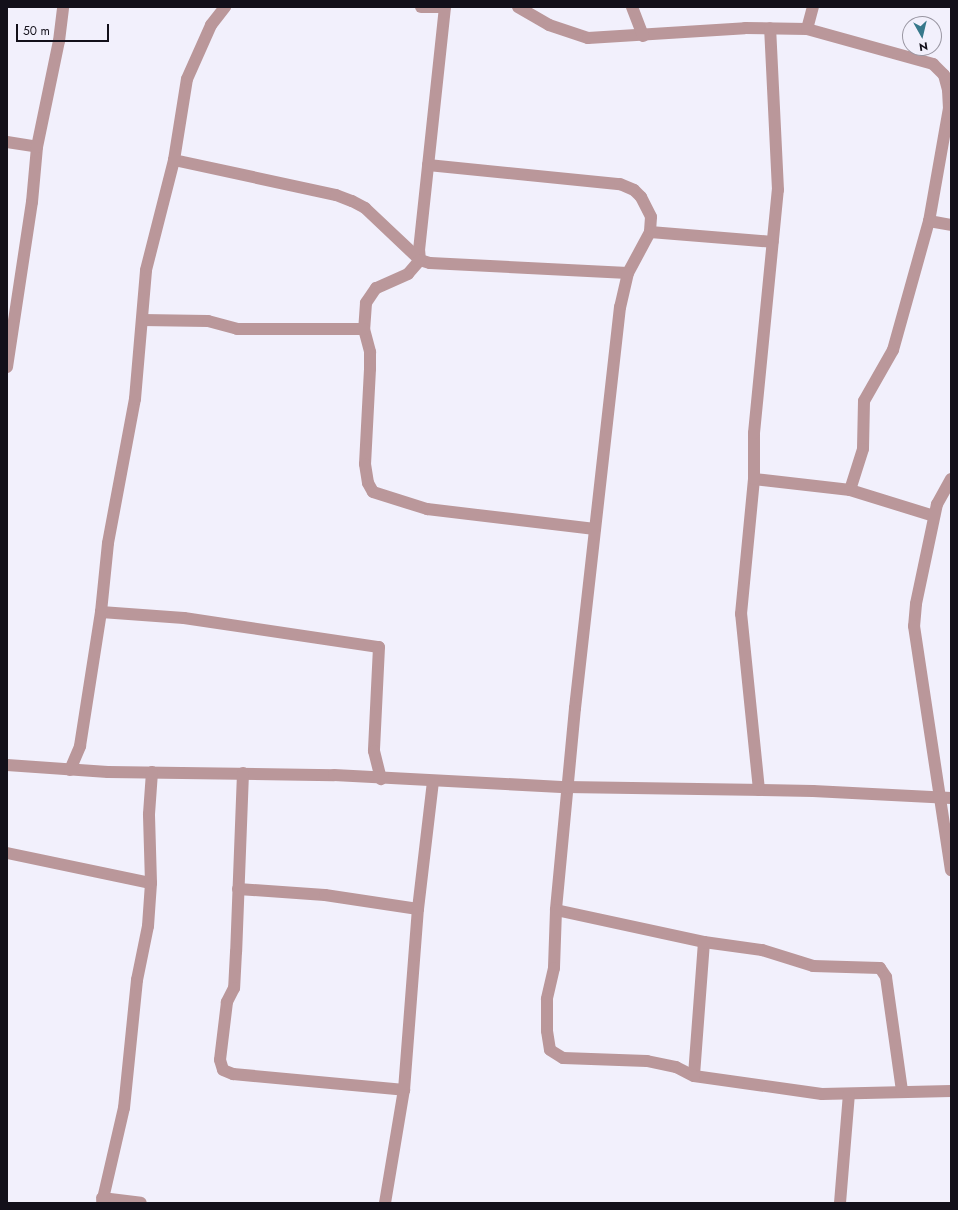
<!DOCTYPE html>
<style>
body{margin:0}
#map{position:relative;width:958px;height:1210px;overflow:hidden;background:#f2f0fc;font-family:Jost,sans-serif}
div>[style]{position:absolute}
.minor>*{height:12px;margin:-6px;padding:0 6px;transform-origin:6px;border-radius:6px;background:#ba979a}
span{translate:-50% -50%;white-space:nowrap;text-align:center;line-height:1.15;-webkit-text-stroke:3px #f2f0fc;paint-order:stroke}
.frame{position:absolute;inset:0;border:8px solid #13101a;pointer-events:none}
.north{position:absolute;left:902px;top:16px;width:40px;height:40px;box-sizing:border-box;background:#f2f0fc;border:1px solid #9996a2;border-radius:50%;rotate:172deg;font-size:11px;font-weight:700;line-height:16px;text-align:center;color:#13101a}
.north::after{content:'';display:block;margin:auto;width:14px;height:18px;background:#37788b;clip-path:polygon(50% 0,100% 100%,50% 72%,0 100%)}
.scale{position:absolute;left:16px;top:24px;width:93px;height:18px;box-sizing:border-box;border:2px solid #13101a;border-top:0;padding-left:5px;font-size:12px;line-height:14px;white-space:nowrap;color:#13101a;-webkit-text-stroke:3px #f2f0fc;paint-order:stroke}
</style>
<div id="map">
<div class="minor">
<div style="left:421px;top:7px;width:24px"></div>
<div style="left:445px;top:7px;width:243px;rotate:96.1deg"></div>
<div style="left:419px;top:249px;width:11px;rotate:85deg"></div>
<div style="left:420px;top:260px;width:10px;rotate:17deg"></div>
<div style="left:430px;top:263px;width:198px;rotate:2.9deg"></div>
<div style="left:518px;top:7px;width:36px;rotate:30deg"></div>
<div style="left:549px;top:25px;width:41px;rotate:18.4deg"></div>
<div style="left:588px;top:38px;width:157px;rotate:-3.6deg"></div>
<div style="left:745px;top:28px;width:62px;rotate:0.9deg"></div>
<div style="left:807px;top:29px;width:131px;rotate:15.5deg"></div>
<div style="left:933px;top:64px;width:16px;rotate:45deg"></div>
<div style="left:944px;top:75px;width:16px;rotate:75deg"></div>
<div style="left:948px;top:90px;width:18px;rotate:87deg"></div>
<div style="left:949px;top:108px;width:115px;rotate:100deg"></div>
<div style="left:929px;top:221px;width:134px;rotate:105.6deg"></div>
<div style="left:893px;top:350px;width:59px;rotate:119.6deg"></div>
<div style="left:864px;top:401px;width:48px;rotate:91.2deg"></div>
<div style="left:863px;top:449px;width:43px;rotate:107.6deg"></div>
<div style="left:632px;top:7px;width:31px;rotate:69deg"></div>
<div style="left:807px;top:29px;width:23px;rotate:-75deg"></div>
<div style="left:7px;top:142px;width:30px;rotate:9deg"></div>
<div style="left:174px;top:160px;width:166px;rotate:12.2deg"></div>
<div style="left:336px;top:195px;width:17px;rotate:21deg"></div>
<div style="left:352px;top:201px;width:15px;rotate:28deg"></div>
<div style="left:365px;top:208px;width:76px;rotate:43.4deg"></div>
<div style="left:420px;top:260px;width:18px;rotate:131deg"></div>
<div style="left:408px;top:274px;width:35px;rotate:156deg"></div>
<div style="left:376px;top:288px;width:18px;rotate:124deg"></div>
<div style="left:366px;top:303px;width:26px;rotate:94deg"></div>
<div style="left:364px;top:329px;width:24px;rotate:75deg"></div>
<div style="left:370px;top:352px;width:17px;rotate:90deg"></div>
<div style="left:370px;top:369px;width:95px;rotate:93deg"></div>
<div style="left:365px;top:464px;width:19px;rotate:81deg"></div>
<div style="left:368px;top:483px;width:10px;rotate:61deg"></div>
<div style="left:373px;top:492px;width:57px;rotate:17.5deg"></div>
<div style="left:427px;top:509px;width:169px;rotate:6.8deg"></div>
<div style="left:428px;top:165px;width:193px;rotate:5.7deg"></div>
<div style="left:620px;top:184px;width:15px;rotate:23deg"></div>
<div style="left:634px;top:190px;width:10px;rotate:45deg"></div>
<div style="left:641px;top:197px;width:22px;rotate:63deg"></div>
<div style="left:651px;top:217px;width:15px;rotate:94deg"></div>
<div style="left:650px;top:232px;width:47px;rotate:118.2deg"></div>
<div style="left:628px;top:273px;width:35px;rotate:103deg"></div>
<div style="left:620px;top:307px;width:404px;rotate:96.4deg"></div>
<div style="left:575px;top:708px;width:203px;rotate:95.4deg"></div>
<div style="left:556px;top:910px;width:151px;rotate:12.2deg"></div>
<div style="left:704px;top:942px;width:134px;rotate:94.3deg"></div>
<div style="left:694px;top:1076px;width:129px;rotate:8deg"></div>
<div style="left:822px;top:1094px;width:129px;rotate:-1.3deg"></div>
<div style="left:929px;top:221px;width:22px;rotate:10deg"></div>
<div style="left:650px;top:232px;width:123px;rotate:4.6deg"></div>
<div style="left:142px;top:320px;width:66px;rotate:0.9deg"></div>
<div style="left:208px;top:321px;width:30px;rotate:15deg"></div>
<div style="left:237px;top:329px;width:127px"></div>
<div style="left:7px;top:367px;width:167px;rotate:-81.4deg"></div>
<div style="left:32px;top:202px;width:55px;rotate:-84.8deg"></div>
<div style="left:37px;top:147px;width:108px;rotate:-78.3deg"></div>
<div style="left:59px;top:41px;width:34px;rotate:-83deg"></div>
<div style="left:754px;top:479px;width:97px;rotate:6.5deg"></div>
<div style="left:850px;top:490px;width:88px;rotate:17.2deg"></div>
<div style="left:951px;top:479px;width:29px;rotate:119deg"></div>
<div style="left:937px;top:504px;width:102px;rotate:101.9deg"></div>
<div style="left:916px;top:604px;width:22px;rotate:95deg"></div>
<div style="left:914px;top:626px;width:247px;rotate:81.4deg"></div>
<div style="left:101px;top:612px;width:83px;rotate:4.1deg"></div>
<div style="left:184px;top:618px;width:197px;rotate:8.5deg"></div>
<div style="left:379px;top:647px;width:104px;rotate:92.8deg"></div>
<div style="left:374px;top:751px;width:29px;rotate:76deg"></div>
<div style="left:7px;top:765px;width:101px;rotate:4deg"></div>
<div style="left:108px;top:772px;width:226px;rotate:0.8deg"></div>
<div style="left:334px;top:775px;width:232px;rotate:3deg"></div>
<div style="left:566px;top:787px;width:247px;rotate:0.9deg"></div>
<div style="left:813px;top:791px;width:138px;rotate:2.9deg"></div>
<div style="left:70px;top:770px;width:26px;rotate:-67deg"></div>
<div style="left:80px;top:746px;width:136px;rotate:-81.1deg"></div>
<div style="left:101px;top:612px;width:69px;rotate:-84.2deg"></div>
<div style="left:108px;top:543px;width:147px;rotate:-79.4deg"></div>
<div style="left:135px;top:399px;width:129px;rotate:-85.1deg"></div>
<div style="left:146px;top:270px;width:114px;rotate:-75.7deg"></div>
<div style="left:174px;top:160px;width:82px;rotate:-80.9deg"></div>
<div style="left:187px;top:79px;width:59px;rotate:-66deg"></div>
<div style="left:211px;top:25px;width:23px;rotate:-52deg"></div>
<div style="left:243px;top:773px;width:179px;rotate:92.2deg"></div>
<div style="left:236px;top:952px;width:36px;rotate:93deg"></div>
<div style="left:234px;top:988px;width:16px;rotate:117deg"></div>
<div style="left:227px;top:1002px;width:58px;rotate:96.9deg"></div>
<div style="left:220px;top:1060px;width:10px;rotate:73deg"></div>
<div style="left:223px;top:1070px;width:11px;rotate:22deg"></div>
<div style="left:233px;top:1074px;width:172px;rotate:5.3deg"></div>
<div style="left:759px;top:790px;width:177px;rotate:-95.8deg"></div>
<div style="left:741px;top:614px;width:136px;rotate:-84.5deg"></div>
<div style="left:754px;top:479px;width:46px;rotate:-90deg"></div>
<div style="left:754px;top:433px;width:244px;rotate:-84.4deg"></div>
<div style="left:778px;top:190px;width:162px;rotate:-92.8deg"></div>
<div style="left:7px;top:853px;width:147px;rotate:11.8deg"></div>
<div style="left:238px;top:889px;width:87px;rotate:3.9deg"></div>
<div style="left:325px;top:895px;width:94px;rotate:8.6deg"></div>
<div style="left:556px;top:910px;width:58px;rotate:92deg"></div>
<div style="left:554px;top:968px;width:32px;rotate:103deg"></div>
<div style="left:547px;top:999px;width:32px;rotate:90deg"></div>
<div style="left:547px;top:1031px;width:19px;rotate:81deg"></div>
<div style="left:550px;top:1050px;width:15px;rotate:32deg"></div>
<div style="left:563px;top:1058px;width:84px;rotate:2deg"></div>
<div style="left:647px;top:1061px;width:30px;rotate:12deg"></div>
<div style="left:676px;top:1067px;width:20px;rotate:27deg"></div>
<div style="left:704px;top:942px;width:59px;rotate:7.9deg"></div>
<div style="left:762px;top:950px;width:53px;rotate:17.4deg"></div>
<div style="left:813px;top:966px;width:67px;rotate:1.7deg"></div>
<div style="left:880px;top:968px;width:11px;rotate:56deg"></div>
<div style="left:886px;top:977px;width:115px;rotate:82deg"></div>
<div style="left:102px;top:1198px;width:39px;rotate:7deg"></div>
<div style="left:102px;top:1203px;width:98px;rotate:-77deg"></div>
<div style="left:124px;top:1108px;width:129px;rotate:-84.2deg"></div>
<div style="left:137px;top:980px;width:55px;rotate:-78.5deg"></div>
<div style="left:148px;top:926px;width:43px;rotate:-86deg"></div>
<div style="left:151px;top:883px;width:69px;rotate:-91.7deg"></div>
<div style="left:149px;top:814px;width:42px;rotate:-85.9deg"></div>
<div style="left:385px;top:1203px;width:115px;rotate:-80.5deg"></div>
<div style="left:404px;top:1090px;width:182px;rotate:-85.6deg"></div>
<div style="left:418px;top:909px;width:129px;rotate:-83.3deg"></div>
<div style="left:840px;top:1203px;width:109px;rotate:-85.3deg"></div>
</div>
<div class="frame"></div>
<div class="north">N</div>
<div class="scale">50 m</div>
</div>
